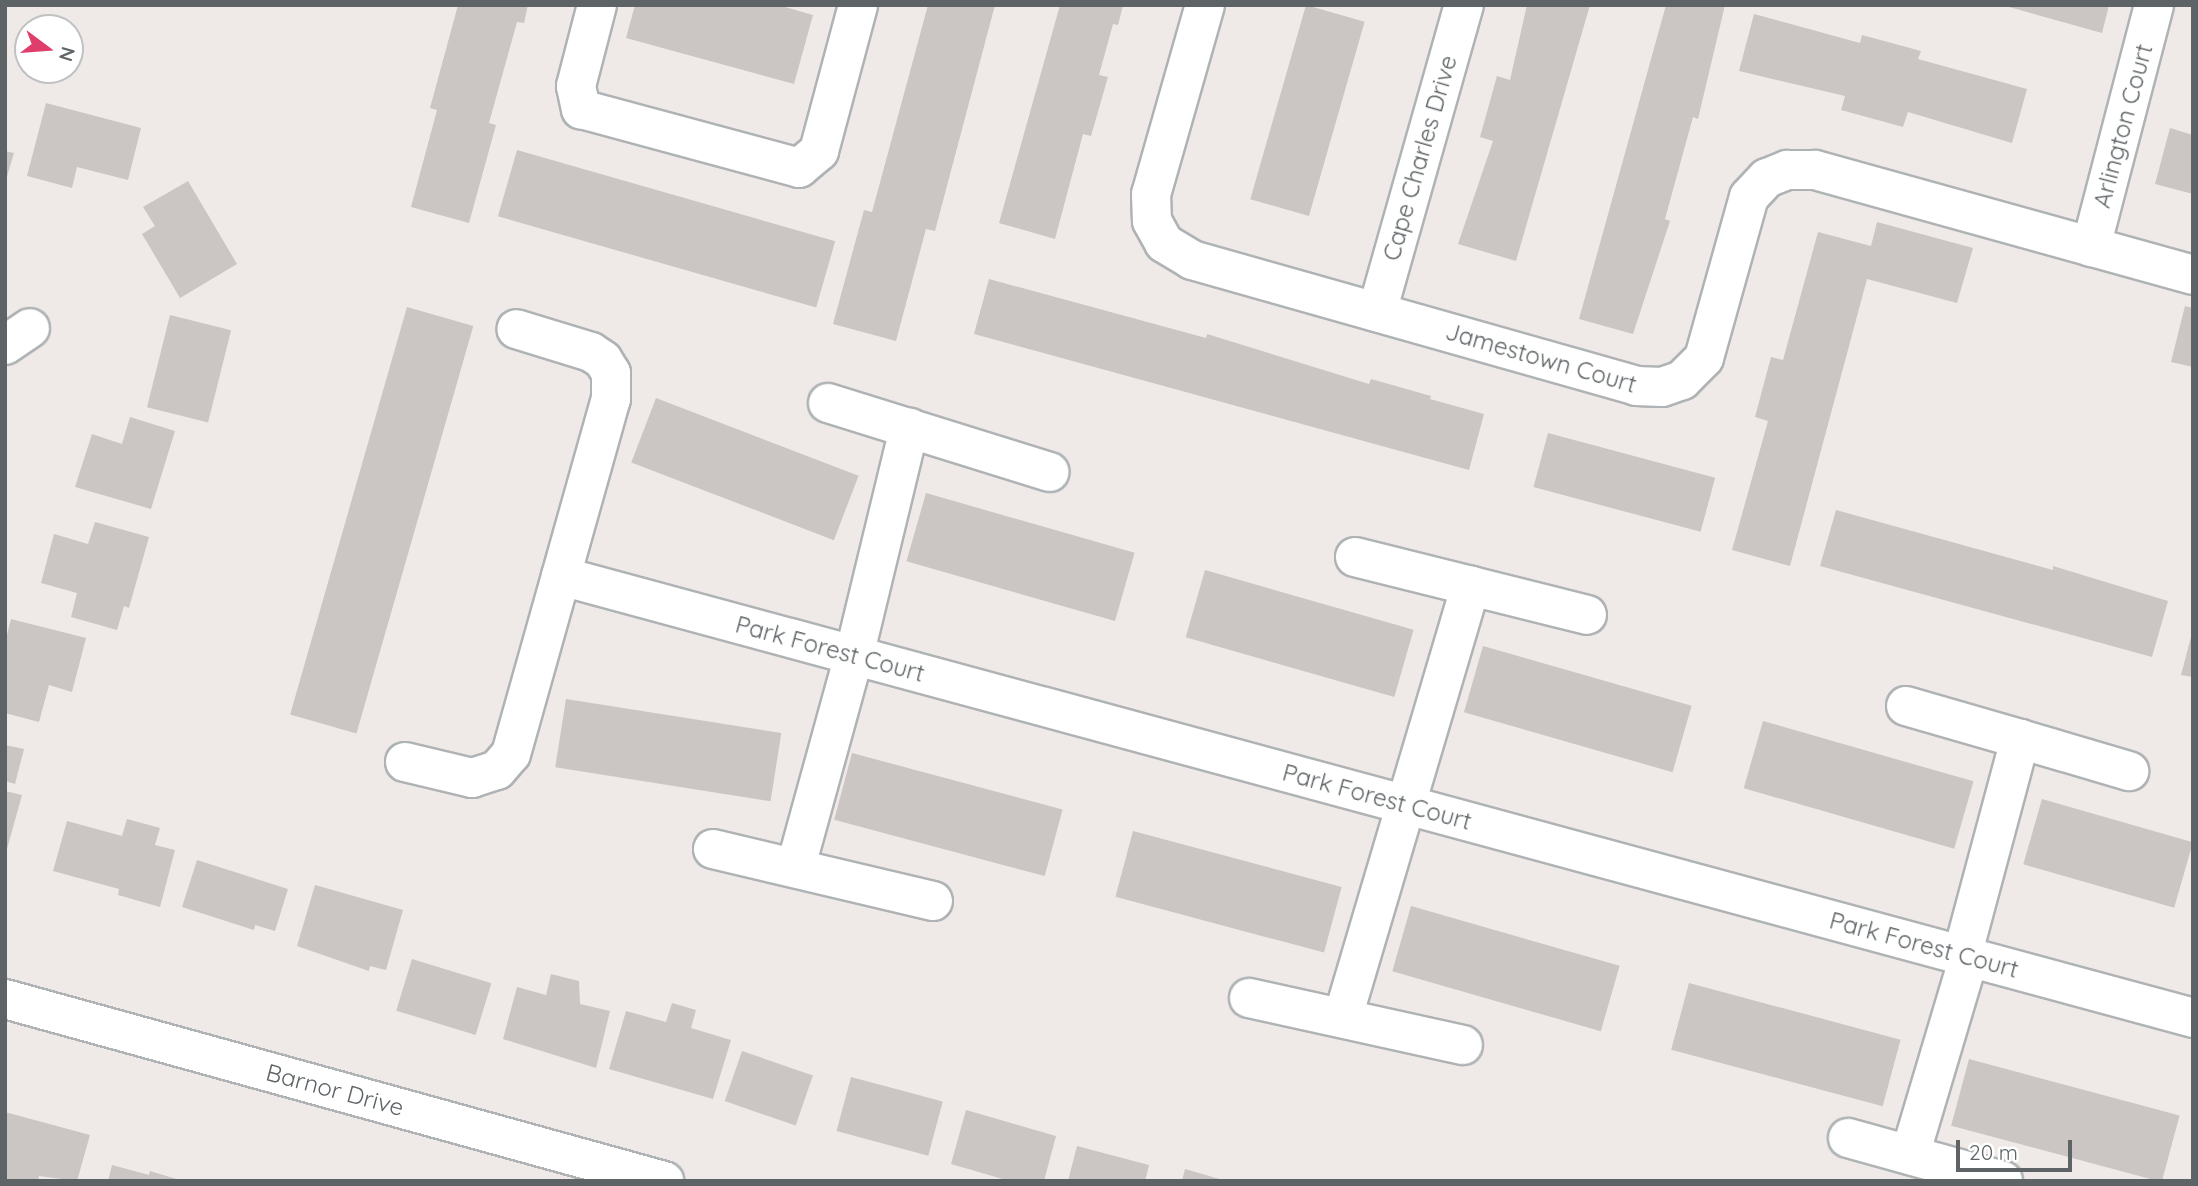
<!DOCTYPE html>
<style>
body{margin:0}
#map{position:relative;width:2198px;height:1186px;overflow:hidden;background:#efeae7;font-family:Quicksand,sans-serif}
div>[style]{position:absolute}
.building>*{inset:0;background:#cbc5c4;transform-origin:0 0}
.roads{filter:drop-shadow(2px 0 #afb3b5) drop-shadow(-2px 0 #afb3b5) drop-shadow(0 2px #afb3b5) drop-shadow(0 -2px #afb3b5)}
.minor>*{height:38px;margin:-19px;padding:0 19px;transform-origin:19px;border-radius:19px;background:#fff}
span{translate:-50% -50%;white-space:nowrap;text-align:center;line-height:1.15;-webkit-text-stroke:6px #fff;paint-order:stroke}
.street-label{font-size:24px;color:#5e6466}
.frame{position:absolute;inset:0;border:7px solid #5e6466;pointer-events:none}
.north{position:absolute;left:14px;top:14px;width:70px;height:70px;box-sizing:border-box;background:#fff;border:2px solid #bfc1c2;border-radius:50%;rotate:106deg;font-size:19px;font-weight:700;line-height:28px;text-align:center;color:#5e6466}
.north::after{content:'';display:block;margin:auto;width:24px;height:32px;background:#df3d6b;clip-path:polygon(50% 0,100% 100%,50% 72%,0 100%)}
.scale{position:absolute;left:1956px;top:1140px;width:116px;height:32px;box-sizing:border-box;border:4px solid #5e6466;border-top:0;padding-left:9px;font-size:21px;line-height:24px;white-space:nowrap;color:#5e6466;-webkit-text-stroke:5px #fff;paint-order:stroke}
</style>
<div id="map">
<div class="building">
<div style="clip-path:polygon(458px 5px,528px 5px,524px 23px,517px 22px,489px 123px,496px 125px,469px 223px,411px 207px,437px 110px,430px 108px)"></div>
<div style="clip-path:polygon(635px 5px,778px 5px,813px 15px,794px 84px,626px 38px)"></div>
<div style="clip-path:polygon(928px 5px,995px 5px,935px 231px,926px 229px,896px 341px,833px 324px,864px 210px,872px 212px)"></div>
<div style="clip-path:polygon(1060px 5px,1123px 5px,1118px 25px,1113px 24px,1099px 75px,1108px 77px,1091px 136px,1083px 134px,1055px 239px,999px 223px)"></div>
<div style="left:1306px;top:5px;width:61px;height:202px;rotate:16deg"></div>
<div style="clip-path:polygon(1527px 5px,1590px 5px,1516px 261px,1458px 244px,1493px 141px,1480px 137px,1497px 76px,1510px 80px)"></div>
<div style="clip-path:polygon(1666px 5px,1725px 5px,1698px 119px,1693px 117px,1665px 219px,1670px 221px,1633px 334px,1579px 319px)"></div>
<div style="clip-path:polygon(2002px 5px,2109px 5px,2102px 33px)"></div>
<div style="clip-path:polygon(1754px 14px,1860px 43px,1862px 35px,1921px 51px,1918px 59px,2027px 89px,2012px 143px,1908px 112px,1903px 127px,1841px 110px,1845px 96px,1739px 71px)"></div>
<div style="clip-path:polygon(46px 103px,141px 128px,128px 180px,77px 167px,72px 188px,27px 176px)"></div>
<div style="clip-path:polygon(2170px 128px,2193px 135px,2193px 194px,2155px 184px)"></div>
<div style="left:517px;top:150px;width:331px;height:69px;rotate:16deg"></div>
<div style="clip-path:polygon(5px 151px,14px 153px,6px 180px,5px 180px)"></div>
<div style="clip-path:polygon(188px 181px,237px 264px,180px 298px,142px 234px,155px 226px,143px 207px)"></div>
<div style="clip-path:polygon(1877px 222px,1973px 248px,1957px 303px,1867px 279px,1790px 566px,1732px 550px,1768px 421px,1755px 417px,1771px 357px,1783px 360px,1818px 232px,1871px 246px)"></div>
<div style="clip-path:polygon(989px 279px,1206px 338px,1207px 334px,1369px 384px,1371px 379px,1431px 396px,1430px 399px,1484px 414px,1469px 470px,974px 334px)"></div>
<div style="clip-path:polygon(2185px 306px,2193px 308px,2193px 367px,2171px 362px)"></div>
<div style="left:407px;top:307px;width:69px;height:424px;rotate:16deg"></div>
<div style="left:170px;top:315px;width:63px;height:95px;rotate:14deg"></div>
<div style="left:656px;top:398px;width:217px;height:69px;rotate:21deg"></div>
<div style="clip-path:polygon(130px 417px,175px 431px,151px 509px,75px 487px,92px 434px,122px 444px)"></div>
<div style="left:1548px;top:433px;width:173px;height:56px;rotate:15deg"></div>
<div style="left:926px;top:493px;width:217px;height:71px;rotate:16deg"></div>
<div style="clip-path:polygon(1836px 510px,2053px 570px,2053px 566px,2168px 601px,2152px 657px,1820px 566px)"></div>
<div style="clip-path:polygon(95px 522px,149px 537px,129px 608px,124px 606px,117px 630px,71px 617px,77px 593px,41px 583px,54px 534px,88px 544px)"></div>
<div style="left:1205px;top:570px;width:217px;height:70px;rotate:16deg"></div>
<div style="clip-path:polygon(11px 619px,86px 638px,72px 692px,49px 685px,39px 722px,5px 713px,5px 643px)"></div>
<div style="clip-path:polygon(2192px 633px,2193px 633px,2193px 677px,2181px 675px)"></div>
<div style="left:1483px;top:646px;width:217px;height:69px;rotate:16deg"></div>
<div style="left:566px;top:699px;width:218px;height:69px;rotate:9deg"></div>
<div style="left:1763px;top:721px;width:219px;height:70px;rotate:16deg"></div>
<div style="clip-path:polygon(5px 745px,24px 749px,15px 784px,5px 781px)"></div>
<div style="left:852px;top:753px;width:218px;height:69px;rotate:15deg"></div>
<div style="clip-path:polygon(5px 791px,22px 795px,7px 849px,5px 849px)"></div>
<div style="left:2042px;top:799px;width:157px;height:68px;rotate:16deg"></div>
<div style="clip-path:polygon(127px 819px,160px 828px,155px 845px,175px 850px,160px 907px,118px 895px,119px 889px,53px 871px,67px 821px,122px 836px)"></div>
<div style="left:1133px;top:831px;width:216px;height:68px;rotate:15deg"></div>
<div style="clip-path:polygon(197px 860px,288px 889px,275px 931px,255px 925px,254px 930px,182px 907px)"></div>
<div style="clip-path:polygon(315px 885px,403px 910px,386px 970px,370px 966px,369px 971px,297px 946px)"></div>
<div style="left:1411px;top:906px;width:217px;height:68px;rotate:16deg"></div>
<div style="left:412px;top:959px;width:83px;height:54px;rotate:17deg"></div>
<div style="clip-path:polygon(551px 974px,579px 981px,580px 1004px,610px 1011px,596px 1068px,503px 1039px,517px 987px,546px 995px)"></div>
<div style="left:1689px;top:983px;width:219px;height:69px;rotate:15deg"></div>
<div style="clip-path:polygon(672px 1003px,696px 1010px,691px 1028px,731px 1040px,713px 1099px,609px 1069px,626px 1011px,666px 1022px)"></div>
<div style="left:742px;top:1051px;width:75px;height:53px;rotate:19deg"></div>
<div style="left:1969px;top:1059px;width:218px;height:69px;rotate:15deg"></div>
<div style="left:851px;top:1077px;width:95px;height:56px;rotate:15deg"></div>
<div style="clip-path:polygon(966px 1110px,1056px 1136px,1044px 1181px,1006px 1180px,951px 1164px)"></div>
<div style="clip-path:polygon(5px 1112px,90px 1135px,77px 1181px,39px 1176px,38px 1181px,5px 1181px)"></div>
<div style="clip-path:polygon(1077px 1146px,1149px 1165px,1145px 1181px,1068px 1181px)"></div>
<div style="clip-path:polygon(112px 1165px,149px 1175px,150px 1171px,183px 1181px,108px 1181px)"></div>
<div style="clip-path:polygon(1185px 1169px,1223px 1180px,1223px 1181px,1182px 1181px)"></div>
</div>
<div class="roads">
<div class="minor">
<div style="left:597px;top:5px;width:84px;rotate:104.5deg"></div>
<div style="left:576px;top:86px;width:24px;rotate:78deg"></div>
<div style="left:581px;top:109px;width:226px;rotate:15.1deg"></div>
<div style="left:799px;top:168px;width:26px;rotate:-40deg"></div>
<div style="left:819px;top:151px;width:151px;rotate:-75deg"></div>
<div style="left:1205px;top:5px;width:197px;rotate:105.9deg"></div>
<div style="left:1151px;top:194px;width:27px;rotate:88deg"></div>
<div style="left:1152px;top:221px;width:25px;rotate:61deg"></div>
<div style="left:1164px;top:243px;width:33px;rotate:31deg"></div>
<div style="left:1192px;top:260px;width:462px;rotate:15.8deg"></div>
<div style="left:1636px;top:386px;width:26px;rotate:2deg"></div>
<div style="left:1662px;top:387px;width:21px;rotate:-19deg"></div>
<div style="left:1682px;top:380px;width:31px;rotate:-45deg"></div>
<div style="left:1704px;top:358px;width:167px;rotate:-74.4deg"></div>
<div style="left:1749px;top:197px;width:26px;rotate:-47deg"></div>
<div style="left:1767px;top:178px;width:22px;rotate:-22deg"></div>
<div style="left:1787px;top:170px;width:28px"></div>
<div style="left:1815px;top:170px;width:392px;rotate:15.5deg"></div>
<div style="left:2091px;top:247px;width:250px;rotate:-75.4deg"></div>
<div style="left:1377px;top:312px;width:319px;rotate:-74.2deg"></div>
<div style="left:5px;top:345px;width:30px;rotate:-34deg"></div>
<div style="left:828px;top:403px;width:232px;rotate:17.3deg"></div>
<div style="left:1355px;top:557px;width:239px;rotate:14deg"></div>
<div style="left:561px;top:576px;width:1691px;rotate:15.15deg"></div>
<div style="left:1906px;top:706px;width:119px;rotate:16.1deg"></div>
<div style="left:405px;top:762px;width:69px;rotate:13.4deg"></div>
<div style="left:472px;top:778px;width:26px;rotate:-18deg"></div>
<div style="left:497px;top:770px;width:21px;rotate:-49deg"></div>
<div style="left:511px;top:754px;width:369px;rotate:-74.3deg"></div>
<div style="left:611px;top:399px;width:26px;rotate:-90deg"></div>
<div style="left:611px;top:373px;width:15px;rotate:-122deg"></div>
<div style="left:603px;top:360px;width:14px;rotate:-146deg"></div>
<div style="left:591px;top:352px;width:78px;rotate:-163deg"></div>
<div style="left:713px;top:849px;width:226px;rotate:13.3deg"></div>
<div style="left:796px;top:866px;width:218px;rotate:-74.6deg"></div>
<div style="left:854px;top:656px;width:235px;rotate:-76.4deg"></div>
<div style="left:1962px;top:956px;width:225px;rotate:-75deg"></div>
<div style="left:2020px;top:739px;width:114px;rotate:16.4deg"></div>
<div style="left:1249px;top:998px;width:219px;rotate:12.4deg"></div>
<div style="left:5px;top:999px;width:684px;rotate:15.44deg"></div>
<div style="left:1343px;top:1017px;width:450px;rotate:-73.5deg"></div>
<div style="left:1848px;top:1138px;width:161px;rotate:15.5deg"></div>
<div style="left:1910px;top:1155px;width:207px;rotate:-73.4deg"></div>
</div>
</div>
<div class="street-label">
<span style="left:2123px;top:126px;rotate:-75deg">Arlington Court</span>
<span style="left:1420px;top:158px;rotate:-74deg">Cape Charles Drive</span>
<span style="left:1541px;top:358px;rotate:16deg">Jamestown Court</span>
<span style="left:830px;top:649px;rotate:15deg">Park Forest Court</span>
<span style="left:1377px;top:797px;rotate:15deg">Park Forest Court</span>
<span style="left:1924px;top:945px;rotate:15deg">Park Forest Court</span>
<span style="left:335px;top:1090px;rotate:15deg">Barnor Drive</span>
</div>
<div class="frame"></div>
<div class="north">N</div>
<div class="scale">20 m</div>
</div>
